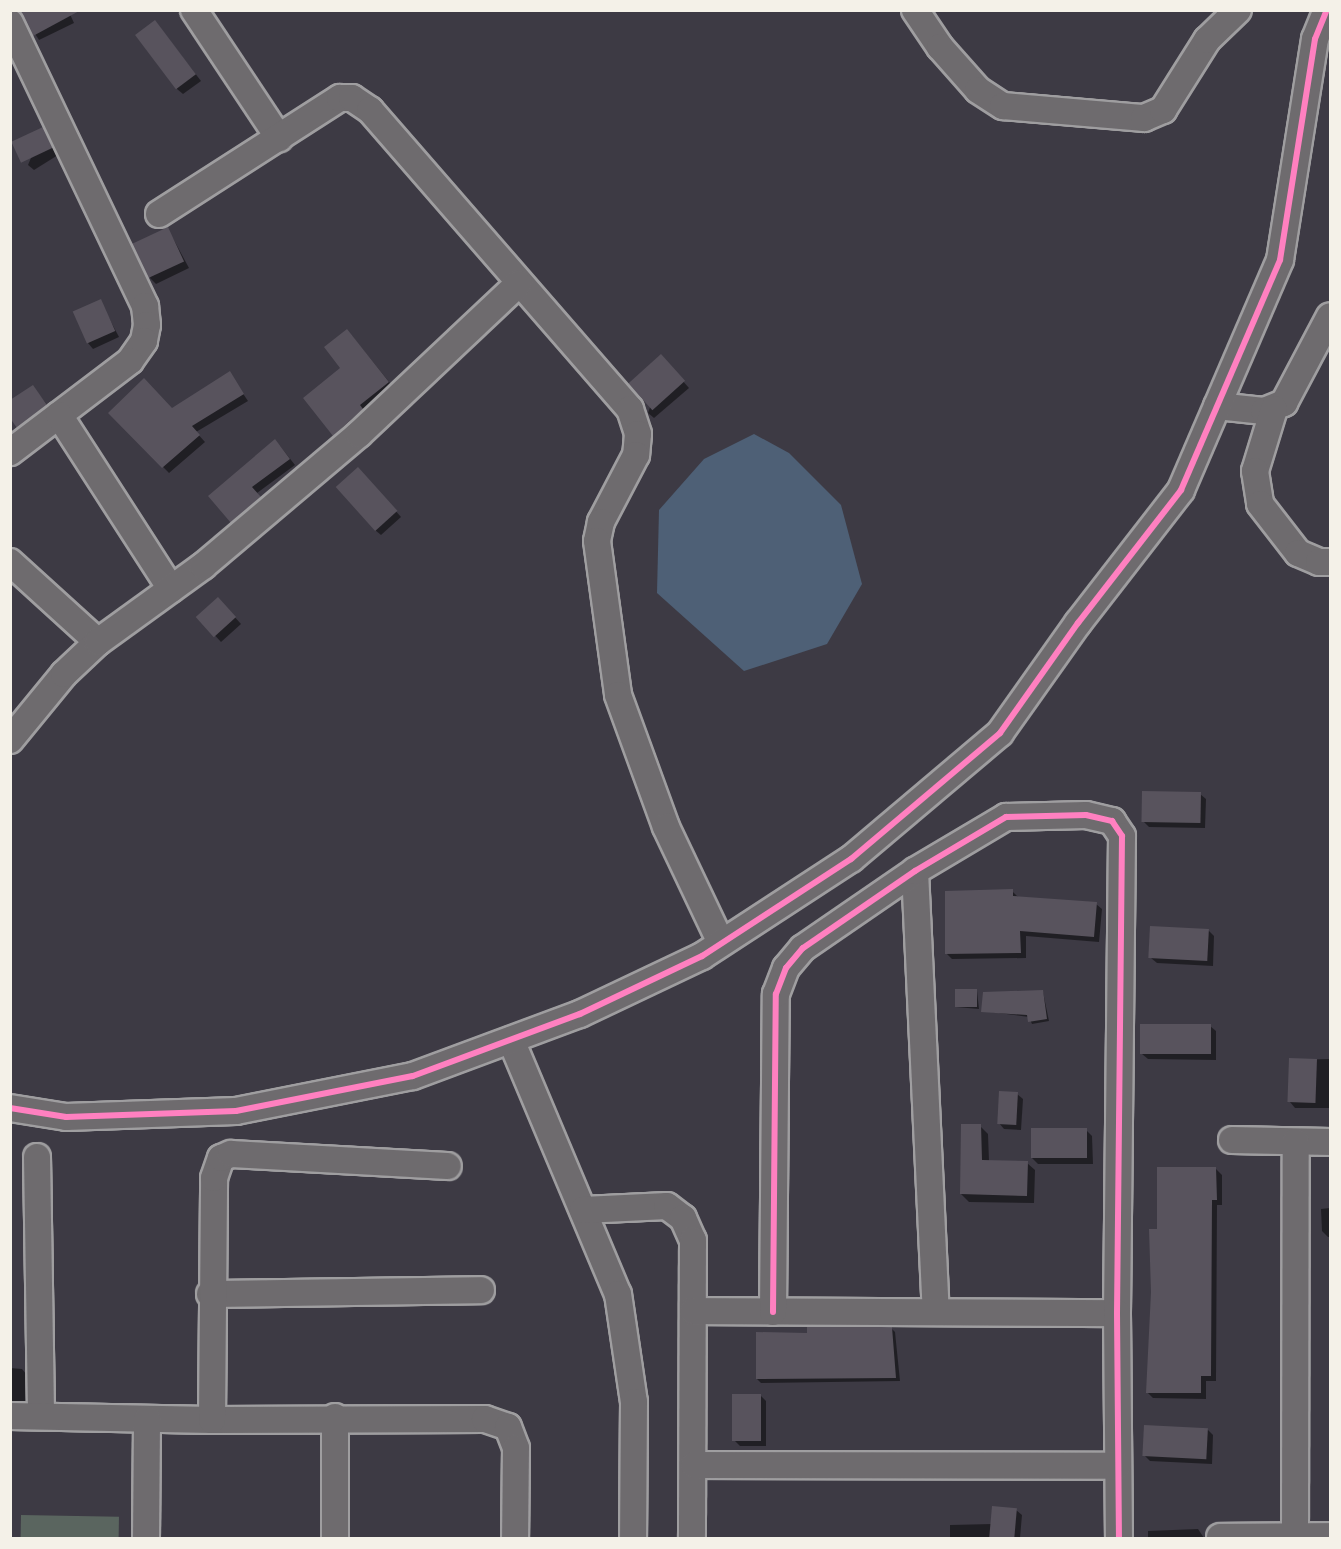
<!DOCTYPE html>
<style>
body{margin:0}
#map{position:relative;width:1341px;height:1549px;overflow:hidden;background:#3d3a44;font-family:"Balsamiq Sans",sans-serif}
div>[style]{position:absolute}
.green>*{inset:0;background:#5a655f;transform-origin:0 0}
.water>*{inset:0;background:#4e6076}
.shadow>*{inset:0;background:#0007}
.building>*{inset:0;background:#58535d;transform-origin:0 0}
.roads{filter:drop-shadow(2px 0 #9f9ea0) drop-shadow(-2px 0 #9f9ea0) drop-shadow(0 2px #9f9ea0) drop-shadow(0 -2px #9f9ea0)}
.minor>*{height:26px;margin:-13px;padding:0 13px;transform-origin:13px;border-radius:13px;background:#6e6b6e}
.cycleway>*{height:6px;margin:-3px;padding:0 3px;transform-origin:3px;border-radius:3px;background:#ff80c0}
span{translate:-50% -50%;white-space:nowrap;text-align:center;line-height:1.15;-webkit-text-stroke:5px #2f2a3d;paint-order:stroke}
.frame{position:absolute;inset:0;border:12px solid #f4f1e8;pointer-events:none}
</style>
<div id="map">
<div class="green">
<div style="left:21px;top:1515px;width:98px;height:23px;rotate:1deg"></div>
</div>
<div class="water">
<div style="clip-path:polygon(754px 434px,789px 453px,841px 505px,862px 584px,827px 644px,744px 671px,657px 593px,659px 510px,704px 459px)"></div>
</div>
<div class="shadow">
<div style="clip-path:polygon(20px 10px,68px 10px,74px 23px,39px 40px)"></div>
<div style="clip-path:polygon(160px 28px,201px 81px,183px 94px,177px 89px)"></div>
<div style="clip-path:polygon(43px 129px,58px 155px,34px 170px,28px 165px)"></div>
<div style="clip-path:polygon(168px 229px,189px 268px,156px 284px,150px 278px)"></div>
<div style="clip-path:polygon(100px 301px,119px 337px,93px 349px,88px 343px)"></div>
<div style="clip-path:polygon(352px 336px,394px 388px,340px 440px,305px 398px,342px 368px)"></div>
<div style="clip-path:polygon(666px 362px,689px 388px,654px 418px,648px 413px)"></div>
<div style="clip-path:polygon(229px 373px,248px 401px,196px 432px,205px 442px,169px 473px,110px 413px,172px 409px)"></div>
<div style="clip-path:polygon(33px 387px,52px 411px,24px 432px,18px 427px)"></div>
<div style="clip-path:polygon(280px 446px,295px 465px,257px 493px,266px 504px,238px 527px,211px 496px)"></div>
<div style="clip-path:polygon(363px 474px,401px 517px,381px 535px,375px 530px)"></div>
<div style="clip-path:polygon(224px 605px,241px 624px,221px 642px,198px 617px)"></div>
<div style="clip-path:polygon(1200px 794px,1206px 799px,1205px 828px,1149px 827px,1143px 821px)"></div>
<div style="clip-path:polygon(1012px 891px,1018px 897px,1096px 904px,1102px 909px,1099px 942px,1026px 936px,1026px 958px,952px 959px,946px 953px)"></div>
<div style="clip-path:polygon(1208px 930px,1214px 936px,1213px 966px,1157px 963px,1151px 958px)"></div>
<div style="clip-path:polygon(977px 991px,979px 1009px,956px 1007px)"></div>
<div style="clip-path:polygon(1043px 992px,1049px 1021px,1032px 1024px,1029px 1017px,983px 1011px)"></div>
<div style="clip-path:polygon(1210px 1026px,1216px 1031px,1216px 1060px,1148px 1059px,1142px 1054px)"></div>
<div style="clip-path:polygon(1330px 1059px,1330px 1108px,1295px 1108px,1290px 1102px,1290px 1060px)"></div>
<div style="clip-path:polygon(1017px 1094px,1023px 1099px,1021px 1130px,1004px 1129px,999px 1123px)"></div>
<div style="clip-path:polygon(980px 1126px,988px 1134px,989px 1161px,1027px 1163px,1035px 1170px,1034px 1203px,969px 1202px,961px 1194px)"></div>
<div style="clip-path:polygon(1086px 1130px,1092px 1136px,1093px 1164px,1038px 1164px,1032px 1158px)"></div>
<div style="clip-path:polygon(1216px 1169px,1222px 1175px,1222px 1205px,1217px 1205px,1216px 1381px,1206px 1381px,1206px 1399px,1153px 1398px,1147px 1392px,1159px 1231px)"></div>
<div style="clip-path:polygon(1330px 1208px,1330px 1237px,1328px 1237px,1322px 1231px,1321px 1209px)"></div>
<div style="clip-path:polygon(891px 1328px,895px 1332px,900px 1381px,761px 1383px,757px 1379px,808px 1334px)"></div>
<div style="clip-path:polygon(10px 1368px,22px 1369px,27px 1375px,25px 1407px,10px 1410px)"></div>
<div style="clip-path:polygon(760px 1395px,766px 1401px,766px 1446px,740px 1446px,735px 1441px)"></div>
<div style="clip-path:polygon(1207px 1429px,1213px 1435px,1212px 1464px,1150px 1461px,1144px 1455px)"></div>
<div style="clip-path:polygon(1016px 1510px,1022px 1515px,1020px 1538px,950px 1538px,950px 1525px,992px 1524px)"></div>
<div style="clip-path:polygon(1198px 1529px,1204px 1538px,1148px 1538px,1148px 1531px)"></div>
</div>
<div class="building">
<div style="clip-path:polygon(22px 10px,81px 10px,33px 36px,20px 12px)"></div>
<div style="left:155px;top:20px;width:68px;height:25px;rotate:53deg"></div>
<div style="left:43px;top:127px;width:23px;height:35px;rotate:65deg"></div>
<div style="left:168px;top:227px;width:38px;height:40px;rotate:65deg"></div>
<div style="left:101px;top:299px;width:35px;height:31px;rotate:66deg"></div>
<div style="clip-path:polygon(347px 329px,389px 382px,360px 405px,363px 409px,333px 436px,303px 398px,340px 368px,324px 347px)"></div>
<div style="left:661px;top:354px;width:36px;height:44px;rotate:48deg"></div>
<div style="clip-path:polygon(230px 371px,244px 394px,192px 426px,200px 435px,162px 468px,108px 413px,144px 378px,172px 408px)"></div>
<div style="clip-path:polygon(33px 385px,47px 405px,17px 428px,10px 418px,10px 400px)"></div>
<div style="clip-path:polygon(275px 439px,290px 459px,252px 487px,261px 497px,231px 523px,208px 496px)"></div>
<div style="left:358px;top:467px;width:59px;height:30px;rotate:48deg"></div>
<div style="left:218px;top:597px;width:27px;height:30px;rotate:48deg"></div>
<div style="left:1142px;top:791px;width:59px;height:31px;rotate:1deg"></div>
<div style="clip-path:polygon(1013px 889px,1013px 896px,1097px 902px,1094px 937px,1020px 931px,1021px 953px,945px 954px,945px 891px)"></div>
<div style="left:1150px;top:926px;width:59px;height:32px;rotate:3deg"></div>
<div style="left:955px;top:989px;width:22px;height:18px"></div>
<div style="clip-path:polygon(1043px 990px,1047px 1019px,1028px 1022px,1027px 1015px,981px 1012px,983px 992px)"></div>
<div style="left:1140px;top:1024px;width:71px;height:30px"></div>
<div style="left:1289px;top:1058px;width:28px;height:44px;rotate:2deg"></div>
<div style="left:999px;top:1091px;width:19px;height:33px;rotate:3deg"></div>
<div style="clip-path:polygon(961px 1124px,981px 1124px,982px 1160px,1028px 1161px,1027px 1196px,960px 1194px)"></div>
<div style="left:1087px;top:1128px;width:30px;height:56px;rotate:90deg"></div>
<div style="clip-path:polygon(1157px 1167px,1216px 1167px,1217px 1200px,1212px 1200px,1211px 1376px,1201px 1376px,1201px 1393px,1146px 1393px,1151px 1292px,1149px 1229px,1157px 1229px)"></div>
<div style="clip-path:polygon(807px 1327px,892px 1327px,896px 1378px,756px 1379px,756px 1332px,807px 1333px)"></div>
<div style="left:732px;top:1394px;width:29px;height:47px"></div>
<div style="left:1144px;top:1425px;width:64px;height:31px;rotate:3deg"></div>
<div style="left:992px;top:1506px;width:25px;height:33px;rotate:5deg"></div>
</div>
<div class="roads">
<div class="minor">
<div style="left:194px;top:10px;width:154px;rotate:56.4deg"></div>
<div style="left:915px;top:10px;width:45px;rotate:56deg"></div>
<div style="left:940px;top:47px;width:57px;rotate:48.5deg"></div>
<div style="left:978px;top:90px;width:30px;rotate:33deg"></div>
<div style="left:1003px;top:106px;width:142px;rotate:4.9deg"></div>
<div style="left:1144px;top:118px;width:21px;rotate:-23deg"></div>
<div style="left:1163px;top:110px;width:83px;rotate:-57.8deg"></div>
<div style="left:1207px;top:40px;width:43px;rotate:-44.1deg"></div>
<div style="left:10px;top:23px;width:314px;rotate:64.5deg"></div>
<div style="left:145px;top:306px;width:19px;rotate:84deg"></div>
<div style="left:147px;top:325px;width:16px;rotate:101deg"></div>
<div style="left:144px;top:341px;width:24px;rotate:125deg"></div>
<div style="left:130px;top:361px;width:151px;rotate:142.8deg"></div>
<div style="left:159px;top:214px;width:215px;rotate:-32.7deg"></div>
<div style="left:340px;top:98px;width:12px"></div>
<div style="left:352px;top:98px;width:22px;rotate:34deg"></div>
<div style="left:370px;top:110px;width:396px;rotate:49deg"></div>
<div style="left:630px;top:409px;width:26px;rotate:72deg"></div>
<div style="left:638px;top:434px;width:21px;rotate:95deg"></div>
<div style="left:636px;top:455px;width:76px;rotate:117.6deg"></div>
<div style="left:601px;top:522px;width:19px;rotate:102deg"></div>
<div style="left:597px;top:541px;width:155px;rotate:82.2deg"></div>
<div style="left:618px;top:695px;width:140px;rotate:70deg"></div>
<div style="left:666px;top:827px;width:128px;rotate:64.6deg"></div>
<div style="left:1217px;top:406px;width:47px;rotate:6.1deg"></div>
<div style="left:1264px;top:411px;width:22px;rotate:-22deg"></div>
<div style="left:1284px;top:403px;width:98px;rotate:-62.1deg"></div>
<div style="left:1274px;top:409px;width:65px;rotate:107deg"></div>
<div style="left:1255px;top:471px;width:33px;rotate:81deg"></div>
<div style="left:1260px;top:504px;width:62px;rotate:52.2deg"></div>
<div style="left:1298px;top:553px;width:23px;rotate:23deg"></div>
<div style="left:1319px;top:562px;width:11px"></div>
<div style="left:59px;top:415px;width:207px;rotate:57.2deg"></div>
<div style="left:10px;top:562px;width:119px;rotate:42.3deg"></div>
<div style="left:10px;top:740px;width:85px;rotate:-50.7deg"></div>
<div style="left:64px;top:674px;width:47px;rotate:-43.3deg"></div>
<div style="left:98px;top:642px;width:130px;rotate:-35.9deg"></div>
<div style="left:203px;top:566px;width:204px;rotate:-40.2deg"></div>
<div style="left:359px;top:434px;width:219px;rotate:-43.3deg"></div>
<div style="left:915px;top:871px;width:441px;rotate:87.3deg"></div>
<div style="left:511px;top:1040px;width:276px;rotate:67.2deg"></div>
<div style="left:618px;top:1294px;width:109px;rotate:81.6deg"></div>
<div style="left:634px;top:1402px;width:136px;rotate:90.4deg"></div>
<div style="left:10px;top:1108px;width:57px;rotate:9.1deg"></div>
<div style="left:66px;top:1117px;width:170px;rotate:-2deg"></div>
<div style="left:236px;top:1111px;width:180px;rotate:-11.2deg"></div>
<div style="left:413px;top:1076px;width:178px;rotate:-20.4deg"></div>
<div style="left:580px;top:1014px;width:135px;rotate:-25.4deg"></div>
<div style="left:702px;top:956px;width:178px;rotate:-33.1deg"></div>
<div style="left:851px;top:859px;width:195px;rotate:-40.2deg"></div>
<div style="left:1000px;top:733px;width:135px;rotate:-54.7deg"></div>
<div style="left:1078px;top:623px;width:168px;rotate:-52.2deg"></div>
<div style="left:1181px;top:490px;width:250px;rotate:-66.7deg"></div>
<div style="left:1280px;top:260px;width:224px;rotate:-81deg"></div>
<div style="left:1315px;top:39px;width:31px;rotate:-68deg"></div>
<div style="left:1232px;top:1140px;width:98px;rotate:1.2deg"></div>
<div style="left:37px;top:1157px;width:259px;rotate:89.1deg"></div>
<div style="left:583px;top:1210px;width:84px;rotate:-2.7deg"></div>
<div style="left:667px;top:1206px;width:20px;rotate:37deg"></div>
<div style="left:683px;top:1218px;width:24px;rotate:66deg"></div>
<div style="left:693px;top:1240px;width:298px;rotate:90.2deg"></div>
<div style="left:210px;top:1294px;width:271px;rotate:-0.8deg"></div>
<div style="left:693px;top:1311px;width:424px;rotate:0.3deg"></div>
<div style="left:773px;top:1312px;width:318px;rotate:-89.5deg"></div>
<div style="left:776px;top:994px;width:28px;rotate:-69deg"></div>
<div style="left:786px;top:968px;width:26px;rotate:-50deg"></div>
<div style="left:803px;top:948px;width:136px;rotate:-34.5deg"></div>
<div style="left:915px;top:871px;width:106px;rotate:-30.7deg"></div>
<div style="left:1006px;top:817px;width:80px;rotate:-1.4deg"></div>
<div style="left:1086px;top:815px;width:27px;rotate:13deg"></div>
<div style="left:1112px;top:821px;width:18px;rotate:56deg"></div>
<div style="left:1122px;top:836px;width:477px;rotate:90.6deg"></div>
<div style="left:1117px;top:1313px;width:225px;rotate:89.5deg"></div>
<div style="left:10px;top:1416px;width:202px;rotate:1.1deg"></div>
<div style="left:212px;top:1420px;width:273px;rotate:-0.2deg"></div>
<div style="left:485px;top:1419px;width:24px;rotate:19deg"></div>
<div style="left:508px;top:1427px;width:22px;rotate:69deg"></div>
<div style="left:516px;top:1448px;width:90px;rotate:90.6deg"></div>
<div style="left:212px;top:1420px;width:242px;rotate:-89.5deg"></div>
<div style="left:214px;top:1178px;width:21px;rotate:-71deg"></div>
<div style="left:221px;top:1158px;width:11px;rotate:-22deg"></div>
<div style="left:231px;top:1154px;width:217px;rotate:3.2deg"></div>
<div style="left:694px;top:1465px;width:424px;rotate:0.1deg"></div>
<div style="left:1220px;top:1537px;width:110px;rotate:-0.5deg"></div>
<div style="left:1295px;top:1537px;width:395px;rotate:-89.9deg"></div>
<div style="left:146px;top:1538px;width:119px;rotate:-89.5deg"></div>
<div style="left:335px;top:1538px;width:121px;rotate:-90deg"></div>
</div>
</div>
<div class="cycleway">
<div style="left:10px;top:1108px;width:57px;rotate:9.1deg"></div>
<div style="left:66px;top:1117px;width:170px;rotate:-2deg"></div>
<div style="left:236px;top:1111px;width:180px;rotate:-11.2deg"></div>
<div style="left:413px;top:1076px;width:178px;rotate:-20.4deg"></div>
<div style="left:580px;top:1014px;width:135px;rotate:-25.4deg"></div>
<div style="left:702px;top:956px;width:178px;rotate:-33.1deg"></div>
<div style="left:851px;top:859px;width:195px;rotate:-40.2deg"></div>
<div style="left:1000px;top:733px;width:135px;rotate:-54.7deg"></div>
<div style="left:1078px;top:623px;width:168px;rotate:-52.2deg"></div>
<div style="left:1181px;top:490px;width:250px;rotate:-66.7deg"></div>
<div style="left:1280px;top:260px;width:224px;rotate:-81deg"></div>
<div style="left:1315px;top:39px;width:31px;rotate:-68deg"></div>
<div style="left:773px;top:1312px;width:318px;rotate:-89.5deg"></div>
<div style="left:776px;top:994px;width:28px;rotate:-69deg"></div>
<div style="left:786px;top:968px;width:26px;rotate:-50deg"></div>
<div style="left:803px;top:948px;width:136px;rotate:-34.5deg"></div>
<div style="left:915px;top:871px;width:106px;rotate:-30.7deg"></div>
<div style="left:1006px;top:817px;width:80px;rotate:-1.4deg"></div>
<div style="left:1086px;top:815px;width:27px;rotate:13deg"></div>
<div style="left:1112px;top:821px;width:18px;rotate:56deg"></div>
<div style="left:1122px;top:836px;width:477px;rotate:90.6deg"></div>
<div style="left:1117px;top:1313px;width:225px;rotate:89.5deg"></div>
</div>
<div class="frame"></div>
</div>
